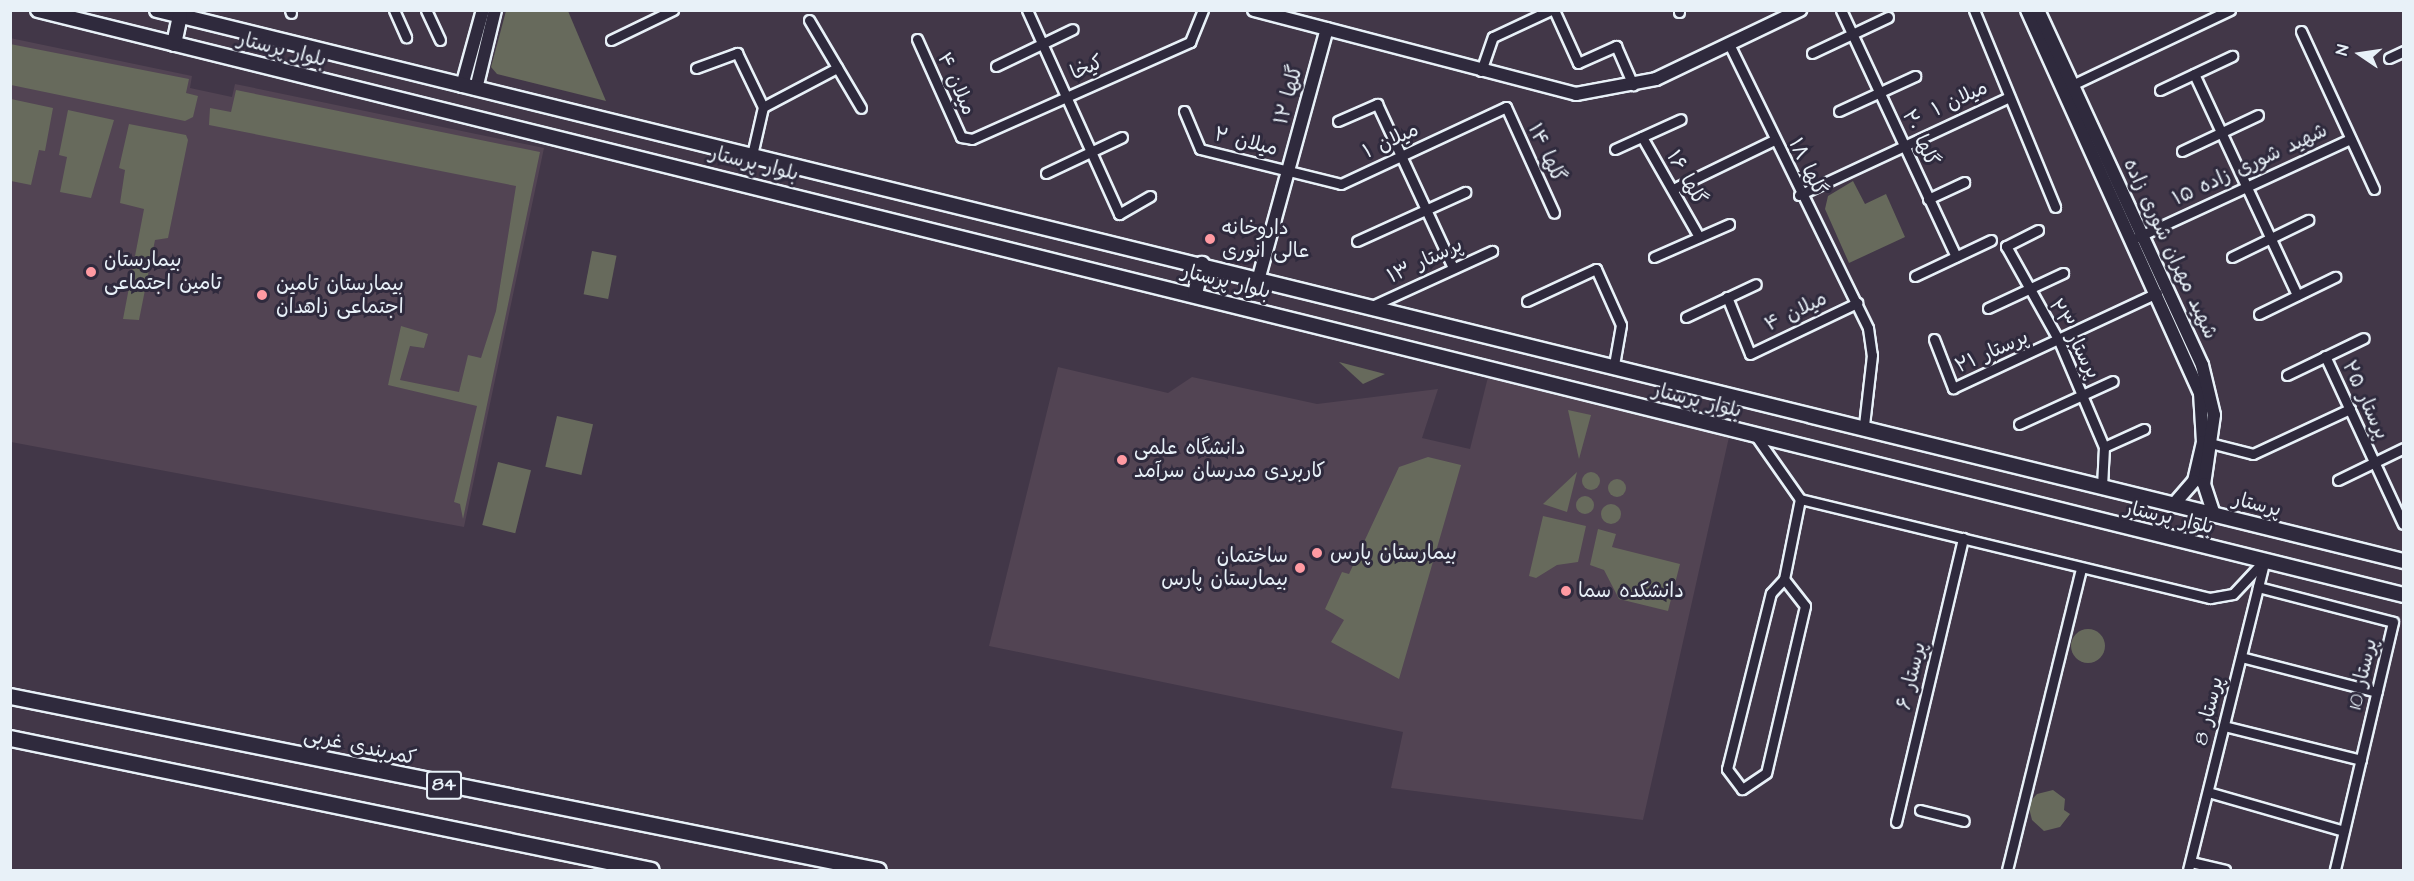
<!DOCTYPE html>
<meta charset="utf-8">
<style>
body{margin:0}
#map{position:relative;width:2414px;height:881px;overflow:hidden;background:#423748;font-family:"Architects Daughter","Playpen Sans Arabic",sans-serif}
div>[style]{position:absolute}
.built>*{inset:0;background:#524453}
.green>*{inset:0;background:#676a5c;transform-origin:0 0}
.round{border-radius:50%}
.roads{filter:drop-shadow(2px 0 #e8f1f8) drop-shadow(-2px 0 #e8f1f8) drop-shadow(0 2px #e8f1f8) drop-shadow(0 -2px #e8f1f8)}
.minor>*{height:9px;margin:-4.5px;padding:0 4.5px;transform-origin:4.5px;border-radius:4.5px;background:#2f2a3d}
.tertiary>*{height:12px;margin:-6px;padding:0 6px;transform-origin:6px;border-radius:6px;background:#2f2a3d}
.secondary>*{height:14px;margin:-7px;padding:0 7px;transform-origin:7px;border-radius:7px;background:#2f2a3d}
.trunk>*{height:15px;margin:-7.5px;padding:0 7.5px;transform-origin:7.5px;border-radius:7.5px;background:#2f2a3d}
.dots>*{width:16px;height:16px;translate:-50% -50%;box-sizing:border-box;border:3px solid #2f2a3d;border-radius:50%}
span{translate:-50% -50%;white-space:nowrap;text-align:center;line-height:1.15;-webkit-text-stroke:6px #2f2a3d;paint-order:stroke}
.shield-label span{padding:2px 4px;background:#2f2a3d;border:2px solid;border-radius:4px;-webkit-text-stroke-width:0}
.shield-label{font-size:18px;color:#e8f1f8;font-weight:700}
.street-label{font-size:20px;color:#e8f1f8}
.poi-label{font-size:20px;color:#e8f1f8}
.left{translate:0 -50%;text-align:left}
.right{translate:-100% -50%;text-align:right}
.frame{position:absolute;inset:0;border:12px solid #e8f1f8;pointer-events:none}
.north{position:absolute;left:2330px;top:24px;width:60px;height:60px;-webkit-text-stroke:4px #2f2a3d;paint-order:stroke;rotate:283deg;font-size:16px;font-weight:700;line-height:24px;text-align:center;color:#e8f1f8}
.north::after{content:'';display:block;margin:auto;width:21px;height:27px;background:#e8f1f8;clip-path:polygon(50% 0,100% 100%,50% 72%,0 100%)}
</style>
<div id="map">
<div class="built">
<div style="clip-path:polygon(10px 38px,192px 76px,190px 88px,232px 97px,235px 84px,544px 148px,464px 527px,11px 442px)"></div>
<div style="clip-path:polygon(1058px 367px,1168px 393px,1192px 377px,1317px 404px,1438px 389px,1422px 438px,1470px 449px,1488px 377px,1729px 437px,1643px 820px,1391px 788px,1403px 732px,989px 646px)"></div>
</div>
<div class="green">
<div style="clip-path:polygon(506px 11px,568px 11px,606px 101px,497px 74px,491px 67px)"></div>
<div style="clip-path:polygon(10px 44px,189px 79px,186px 93px,198px 96px,193px 117px,185px 121px,11px 85px)"></div>
<div style="clip-path:polygon(236px 90px,540px 152px,463px 519px,460px 504px,454px 502px,477px 406px,388px 385px,401px 326px,428px 334px,424px 348px,410px 346px,400px 380px,459px 392px,468px 355px,481px 358px,496px 311px,516px 186px,209px 125px,210px 108px,231px 112px)"></div>
<div style="clip-path:polygon(11px 99px,53px 108px,45px 151px,39px 150px,31px 185px,11px 181px)"></div>
<div style="clip-path:polygon(68px 110px,114px 120px,91px 198px,60px 192px,67px 157px,59px 155px)"></div>
<div style="clip-path:polygon(129px 124px,186px 135px,188px 140px,168px 238px,155px 240px,139px 320px,123px 319px,144px 209px,120px 203px,125px 170px,119px 168px)"></div>
<div style="clip-path:polygon(1853px 181px,1865px 204px,1886px 194px,1905px 237px,1849px 263px,1825px 209px,1828px 196px)"></div>
<div style="left:592px;top:251px;width:25px;height:44px;rotate:11deg"></div>
<div style="clip-path:polygon(1339px 362px,1385px 374px,1363px 384px)"></div>
<div style="clip-path:polygon(1568px 410px,1591px 415px,1579px 459px)"></div>
<div style="left:557px;top:416px;width:37px;height:52px;rotate:13deg"></div>
<div style="clip-path:polygon(1428px 457px,1461px 465px,1399px 679px,1331px 642px,1344px 620px,1325px 609px,1342px 572px,1349px 574px,1399px 467px)"></div>
<div style="left:498px;top:462px;width:34px;height:65px;rotate:14deg"></div>
<div style="clip-path:polygon(1577px 472px,1567px 512px,1543px 504px)"></div>
<div class="round" style="left:1582px;top:472px;width:18px;height:18px"></div>
<div class="round" style="left:1608px;top:479px;width:18px;height:18px"></div>
<div class="round" style="left:1576px;top:496px;width:18px;height:18px"></div>
<div class="round" style="left:1601px;top:504px;width:20px;height:20px"></div>
<div style="clip-path:polygon(1543px 516px,1586px 526px,1578px 562px,1557px 565px,1536px 578px,1529px 576px)"></div>
<div style="clip-path:polygon(1598px 529px,1616px 534px,1612px 547px,1680px 564px,1668px 611px,1619px 599px,1604px 570px,1590px 565px)"></div>
<div class="round" style="left:2071px;top:629px;width:34px;height:34px"></div>
<div style="clip-path:polygon(2053px 790px,2065px 799px,2064px 810px,2070px 814px,2060px 827px,2044px 831px,2032px 820px,2028px 804px,2037px 794px)"></div>
</div>
<div class="roads">
<div class="minor">
<div style="left:290px;top:10px;width:3px;rotate:72deg"></div>
<div style="left:394px;top:10px;width:30px;rotate:66deg"></div>
<div style="left:426px;top:10px;width:33px;rotate:65deg"></div>
<div style="left:1027px;top:10px;width:224px;rotate:65.7deg"></div>
<div style="left:1119px;top:214px;width:36px;rotate:-30deg"></div>
<div style="left:1554px;top:10px;width:58px;rotate:65.6deg"></div>
<div style="left:1578px;top:63px;width:42px;rotate:-24.1deg"></div>
<div style="left:1616px;top:46px;width:43px;rotate:66.4deg"></div>
<div style="left:1679px;top:10px;width:2px;rotate:90deg"></div>
<div style="left:1841px;top:10px;width:272px;rotate:65deg"></div>
<div style="left:1974px;top:10px;width:213px;rotate:67.6deg"></div>
<div style="left:809px;top:20px;width:102px;rotate:59.4deg"></div>
<div style="left:2301px;top:31px;width:174px;rotate:65.2deg"></div>
<div style="left:917px;top:39px;width:107px;rotate:65.8deg"></div>
<div style="left:961px;top:137px;width:11px;rotate:10deg"></div>
<div style="left:972px;top:139px;width:239px;rotate:-24deg"></div>
<div style="left:1190px;top:42px;width:35px;rotate:-68deg"></div>
<div style="left:611px;top:40px;width:69px;rotate:-25.8deg"></div>
<div style="left:1729px;top:44px;width:316px;rotate:63.9deg"></div>
<div style="left:1868px;top:328px;width:27px;rotate:82deg"></div>
<div style="left:1872px;top:355px;width:70px;rotate:96.5deg"></div>
<div style="left:1812px;top:53px;width:84px;rotate:-25.3deg"></div>
<div style="left:2389px;top:58px;width:17px;rotate:-25deg"></div>
<div style="left:996px;top:66px;width:85px;rotate:-25.7deg"></div>
<div style="left:696px;top:68px;width:44px;rotate:-20.1deg"></div>
<div style="left:737px;top:53px;width:60px;rotate:64.3deg"></div>
<div style="left:763px;top:107px;width:84px;rotate:-27.8deg"></div>
<div style="left:1481px;top:71px;width:36px;rotate:-71deg"></div>
<div style="left:1493px;top:37px;width:64px;rotate:-25deg"></div>
<div style="left:2194px;top:74px;width:244px;rotate:65deg"></div>
<div style="left:2072px;top:85px;width:175px;rotate:-25.4deg"></div>
<div style="left:2160px;top:90px;width:80px;rotate:-25.3deg"></div>
<div style="left:1184px;top:111px;width:41px;rotate:67.2deg"></div>
<div style="left:1200px;top:149px;width:145px;rotate:13.9deg"></div>
<div style="left:1341px;top:184px;width:182px;rotate:-25deg"></div>
<div style="left:1506px;top:107px;width:116px;rotate:65.6deg"></div>
<div style="left:1839px;top:111px;width:84px;rotate:-24.7deg"></div>
<div style="left:1338px;top:121px;width:43px;rotate:-23.6deg"></div>
<div style="left:1377px;top:104px;width:181px;rotate:65.1deg"></div>
<div style="left:1642px;top:137px;width:115px;rotate:60.3deg"></div>
<div style="left:1615px;top:149px;width:72px;rotate:-24.4deg"></div>
<div style="left:2182px;top:151px;width:84px;rotate:-25.3deg"></div>
<div style="left:752px;top:155px;width:49px;rotate:-77.1deg"></div>
<div style="left:1046px;top:173px;width:84px;rotate:-25.3deg"></div>
<div style="left:1673px;top:189px;width:112px;rotate:-25.9deg"></div>
<div style="left:1799px;top:195px;width:230px;rotate:-25deg"></div>
<div style="left:1928px;top:199px;width:40px;rotate:-25deg"></div>
<div style="left:2038px;top:230px;width:36px;rotate:153deg"></div>
<div style="left:2006px;top:246px;width:109px;rotate:60.8deg"></div>
<div style="left:2059px;top:341px;width:115px;rotate:67deg"></div>
<div style="left:2104px;top:447px;width:40px;rotate:92.9deg"></div>
<div style="left:2138px;top:237px;width:234px;rotate:-24.8deg"></div>
<div style="left:1357px;top:241px;width:119px;rotate:-24.4deg"></div>
<div style="left:1654px;top:257px;width:82px;rotate:-23.7deg"></div>
<div style="left:2232px;top:257px;width:85px;rotate:-26deg"></div>
<div style="left:1915px;top:276px;width:84px;rotate:-25.3deg"></div>
<div style="left:1727px;top:297px;width:61px;rotate:68deg"></div>
<div style="left:1750px;top:354px;width:119px;rotate:-25.5deg"></div>
<div style="left:1527px;top:301px;width:76px;rotate:-24.9deg"></div>
<div style="left:1596px;top:269px;width:61px;rotate:65.9deg"></div>
<div style="left:1621px;top:325px;width:39px;rotate:100deg"></div>
<div style="left:1374px;top:305px;width:130px;rotate:-24.6deg"></div>
<div style="left:1988px;top:308px;width:83px;rotate:-25deg"></div>
<div style="left:2259px;top:314px;width:85px;rotate:-26deg"></div>
<div style="left:1686px;top:317px;width:77px;rotate:-25.2deg"></div>
<div style="left:1934px;top:339px;width:53px;rotate:68.8deg"></div>
<div style="left:1953px;top:388px;width:225px;rotate:-25deg"></div>
<div style="left:2325px;top:356px;width:185px;rotate:65.1deg"></div>
<div style="left:2287px;top:375px;width:85px;rotate:-25.7deg"></div>
<div style="left:2019px;top:424px;width:103px;rotate:-24.6deg"></div>
<div style="left:1755px;top:435px;width:78px;rotate:54.9deg"></div>
<div style="left:1800px;top:499px;width:82px;rotate:101.3deg"></div>
<div style="left:2214px;top:444px;width:40px;rotate:14.4deg"></div>
<div style="left:2253px;top:454px;width:107px;rotate:-24.9deg"></div>
<div style="left:2104px;top:447px;width:44px;rotate:-24.2deg"></div>
<div style="left:2338px;top:480px;width:73px;rotate:-25.9deg"></div>
<div style="left:1800px;top:499px;width:422px;rotate:13.6deg"></div>
<div style="left:2210px;top:598px;width:23px;rotate:-10deg"></div>
<div style="left:2233px;top:594px;width:45px;rotate:-46.8deg"></div>
<div style="left:1784px;top:579px;width:34px;rotate:52deg"></div>
<div style="left:1805px;top:606px;width:171px;rotate:103.1deg"></div>
<div style="left:1766px;top:773px;width:29px;rotate:146deg"></div>
<div style="left:1742px;top:789px;width:25px;rotate:-127deg"></div>
<div style="left:1727px;top:769px;width:181px;rotate:-76deg"></div>
<div style="left:1771px;top:593px;width:19px;rotate:-47deg"></div>
<div style="left:2258px;top:587px;width:139px;rotate:14.5deg"></div>
<div style="left:2393px;top:622px;width:255px;rotate:103.2deg"></div>
<div style="left:2241px;top:657px;width:140px;rotate:14.4deg"></div>
<div style="left:2224px;top:726px;width:141px;rotate:13.9deg"></div>
<div style="left:2208px;top:792px;width:141px;rotate:16deg"></div>
<div style="left:1920px;top:810px;width:45px;rotate:14deg"></div>
<div style="left:1896px;top:822px;width:292px;rotate:-76.7deg"></div>
<div style="left:2191px;top:862px;width:35px;rotate:13deg"></div>
<div style="left:2007px;top:870px;width:310px;rotate:-76.2deg"></div>
<div style="left:2188px;top:870px;width:313px;rotate:-76.1deg"></div>
</div>
<div class="tertiary">
<div style="left:1254px;top:10px;width:333px;rotate:14.6deg"></div>
<div style="left:1576px;top:94px;width:81px;rotate:-10.6deg"></div>
<div style="left:1656px;top:79px;width:160px;rotate:-25.6deg"></div>
<div style="left:2027px;top:10px;width:420px;rotate:65.7deg"></div>
<div style="left:2200px;top:393px;width:49px;rotate:86.5deg"></div>
<div style="left:2203px;top:442px;width:40px;rotate:103deg"></div>
<div style="left:2194px;top:481px;width:30px;rotate:131deg"></div>
<div style="left:2038px;top:10px;width:391px;rotate:65.2deg"></div>
<div style="left:2202px;top:365px;width:51px;rotate:76.5deg"></div>
<div style="left:2214px;top:415px;width:70px;rotate:98.2deg"></div>
<div style="left:2204px;top:484px;width:32px;rotate:72deg"></div>
<div style="left:462px;top:86px;width:79px;rotate:-74.6deg"></div>
<div style="left:476px;top:89px;width:81px;rotate:-76.5deg"></div>
<div style="left:1259px;top:277px;width:257px;rotate:-74.7deg"></div>
</div>
<div class="secondary">
<div style="left:38px;top:10px;width:2437px;rotate:13.89deg"></div>
<div style="left:157px;top:10px;width:2314px;rotate:13.78deg"></div>
<div style="left:174px;top:44px;width:29px;rotate:-78deg"></div>
<div style="left:1195px;top:294px;width:31px;rotate:-77deg"></div>
</div>
<div class="trunk">
<div style="left:10px;top:696px;width:885px;rotate:11.34deg"></div>
<div style="left:10px;top:738px;width:654px;rotate:11.64deg"></div>
</div>
</div>
<div class="dots">
<div style="left:1210px;top:239px;background:#ff9aa2"></div>
<div style="left:91px;top:272px;background:#ff9aa2"></div>
<div style="left:262px;top:295px;background:#ff9aa2"></div>
<div style="left:1122px;top:460px;background:#ff9aa2"></div>
<div style="left:1317px;top:553px;background:#ff9aa2"></div>
<div style="left:1300px;top:568px;background:#ff9aa2"></div>
<div style="left:1566px;top:591px;background:#ff9aa2"></div>
</div>
<div class="shield-label">
<span style="left:444px;top:785px">84</span>
</div>
<div class="street-label">
<span style="left:282px;top:50px;rotate:14deg">بلوار پرستار</span>
<span style="left:1087px;top:68px;rotate:-24deg">کیخا</span>
<span style="left:956px;top:84px;rotate:66deg">میلان ۴</span>
<span style="left:1289px;top:95px;rotate:-75deg">گلها ۱۲</span>
<span style="left:1960px;top:99px;rotate:-25deg">میلان ۱</span>
<span style="left:1920px;top:138px;rotate:65deg">گلها ۲۰</span>
<span style="left:1391px;top:141px;rotate:-25deg">میلان ۱</span>
<span style="left:1246px;top:142px;rotate:14deg">میلان ۲</span>
<span style="left:1546px;top:153px;rotate:65deg">گلها ۱۴</span>
<span style="left:754px;top:164px;rotate:14deg">بلوار پرستار</span>
<span style="left:2250px;top:165px;rotate:-25deg">شهید شوری زاده ۱۵</span>
<span style="left:1807px;top:167px;rotate:64deg">گلها ۱۸</span>
<span style="left:1686px;top:178px;rotate:60deg">گلها ۱۶</span>
<span style="left:2170px;top:249px;rotate:65deg">شهید مهران شوری زاده</span>
<span style="left:1425px;top:261px;rotate:-25deg">پرستار ۱۳</span>
<span style="left:1226px;top:282px;rotate:14deg">بلوار پرستار</span>
<span style="left:1796px;top:312px;rotate:-26deg">میلان ۴</span>
<span style="left:2074px;top:339px;rotate:62deg">پرستار ۲۳</span>
<span style="left:1992px;top:352px;rotate:-24deg">پرستار ۲۱</span>
<span style="left:2365px;top:400px;rotate:65deg">پرستار ۲۵</span>
<span style="left:1697px;top:401px;rotate:14deg">بلوار پرستار</span>
<span style="left:2257px;top:505px;rotate:14deg">پرستار</span>
<span style="left:2169px;top:518px;rotate:13deg">بلوار پرستار</span>
<span style="left:2363px;top:674px;rotate:-77deg">پرستار 10</span>
<span style="left:1912px;top:676px;rotate:-77deg">پرستار ۶</span>
<span style="left:2209px;top:711px;rotate:-76deg">پرستار 8</span>
<span style="left:360px;top:747px;rotate:12deg">کمربندی غربی</span>
</div>
<div class="poi-label">
<span class="left" style="left:1222px;top:240px">داروخانه<br>عالی انوری</span>
<span class="left" style="left:104px;top:272px">بیمارستان<br>تامین اجتماعی</span>
<span class="left" style="left:276px;top:296px">بیمارستان تامین<br>اجتماعی زاهدان</span>
<span class="left" style="left:1134px;top:460px">دانشگاه علمی<br>کاربردی مدرسان سرآمد</span>
<span class="left" style="left:1330px;top:553px">بیمارستان پارس</span>
<span class="right" style="left:1288px;top:568px">ساختمان<br>بیمارستان پارس</span>
<span class="left" style="left:1578px;top:591px">دانشکده سما</span>
</div>
<div class="frame"></div>
<div class="north">N</div>
</div>
